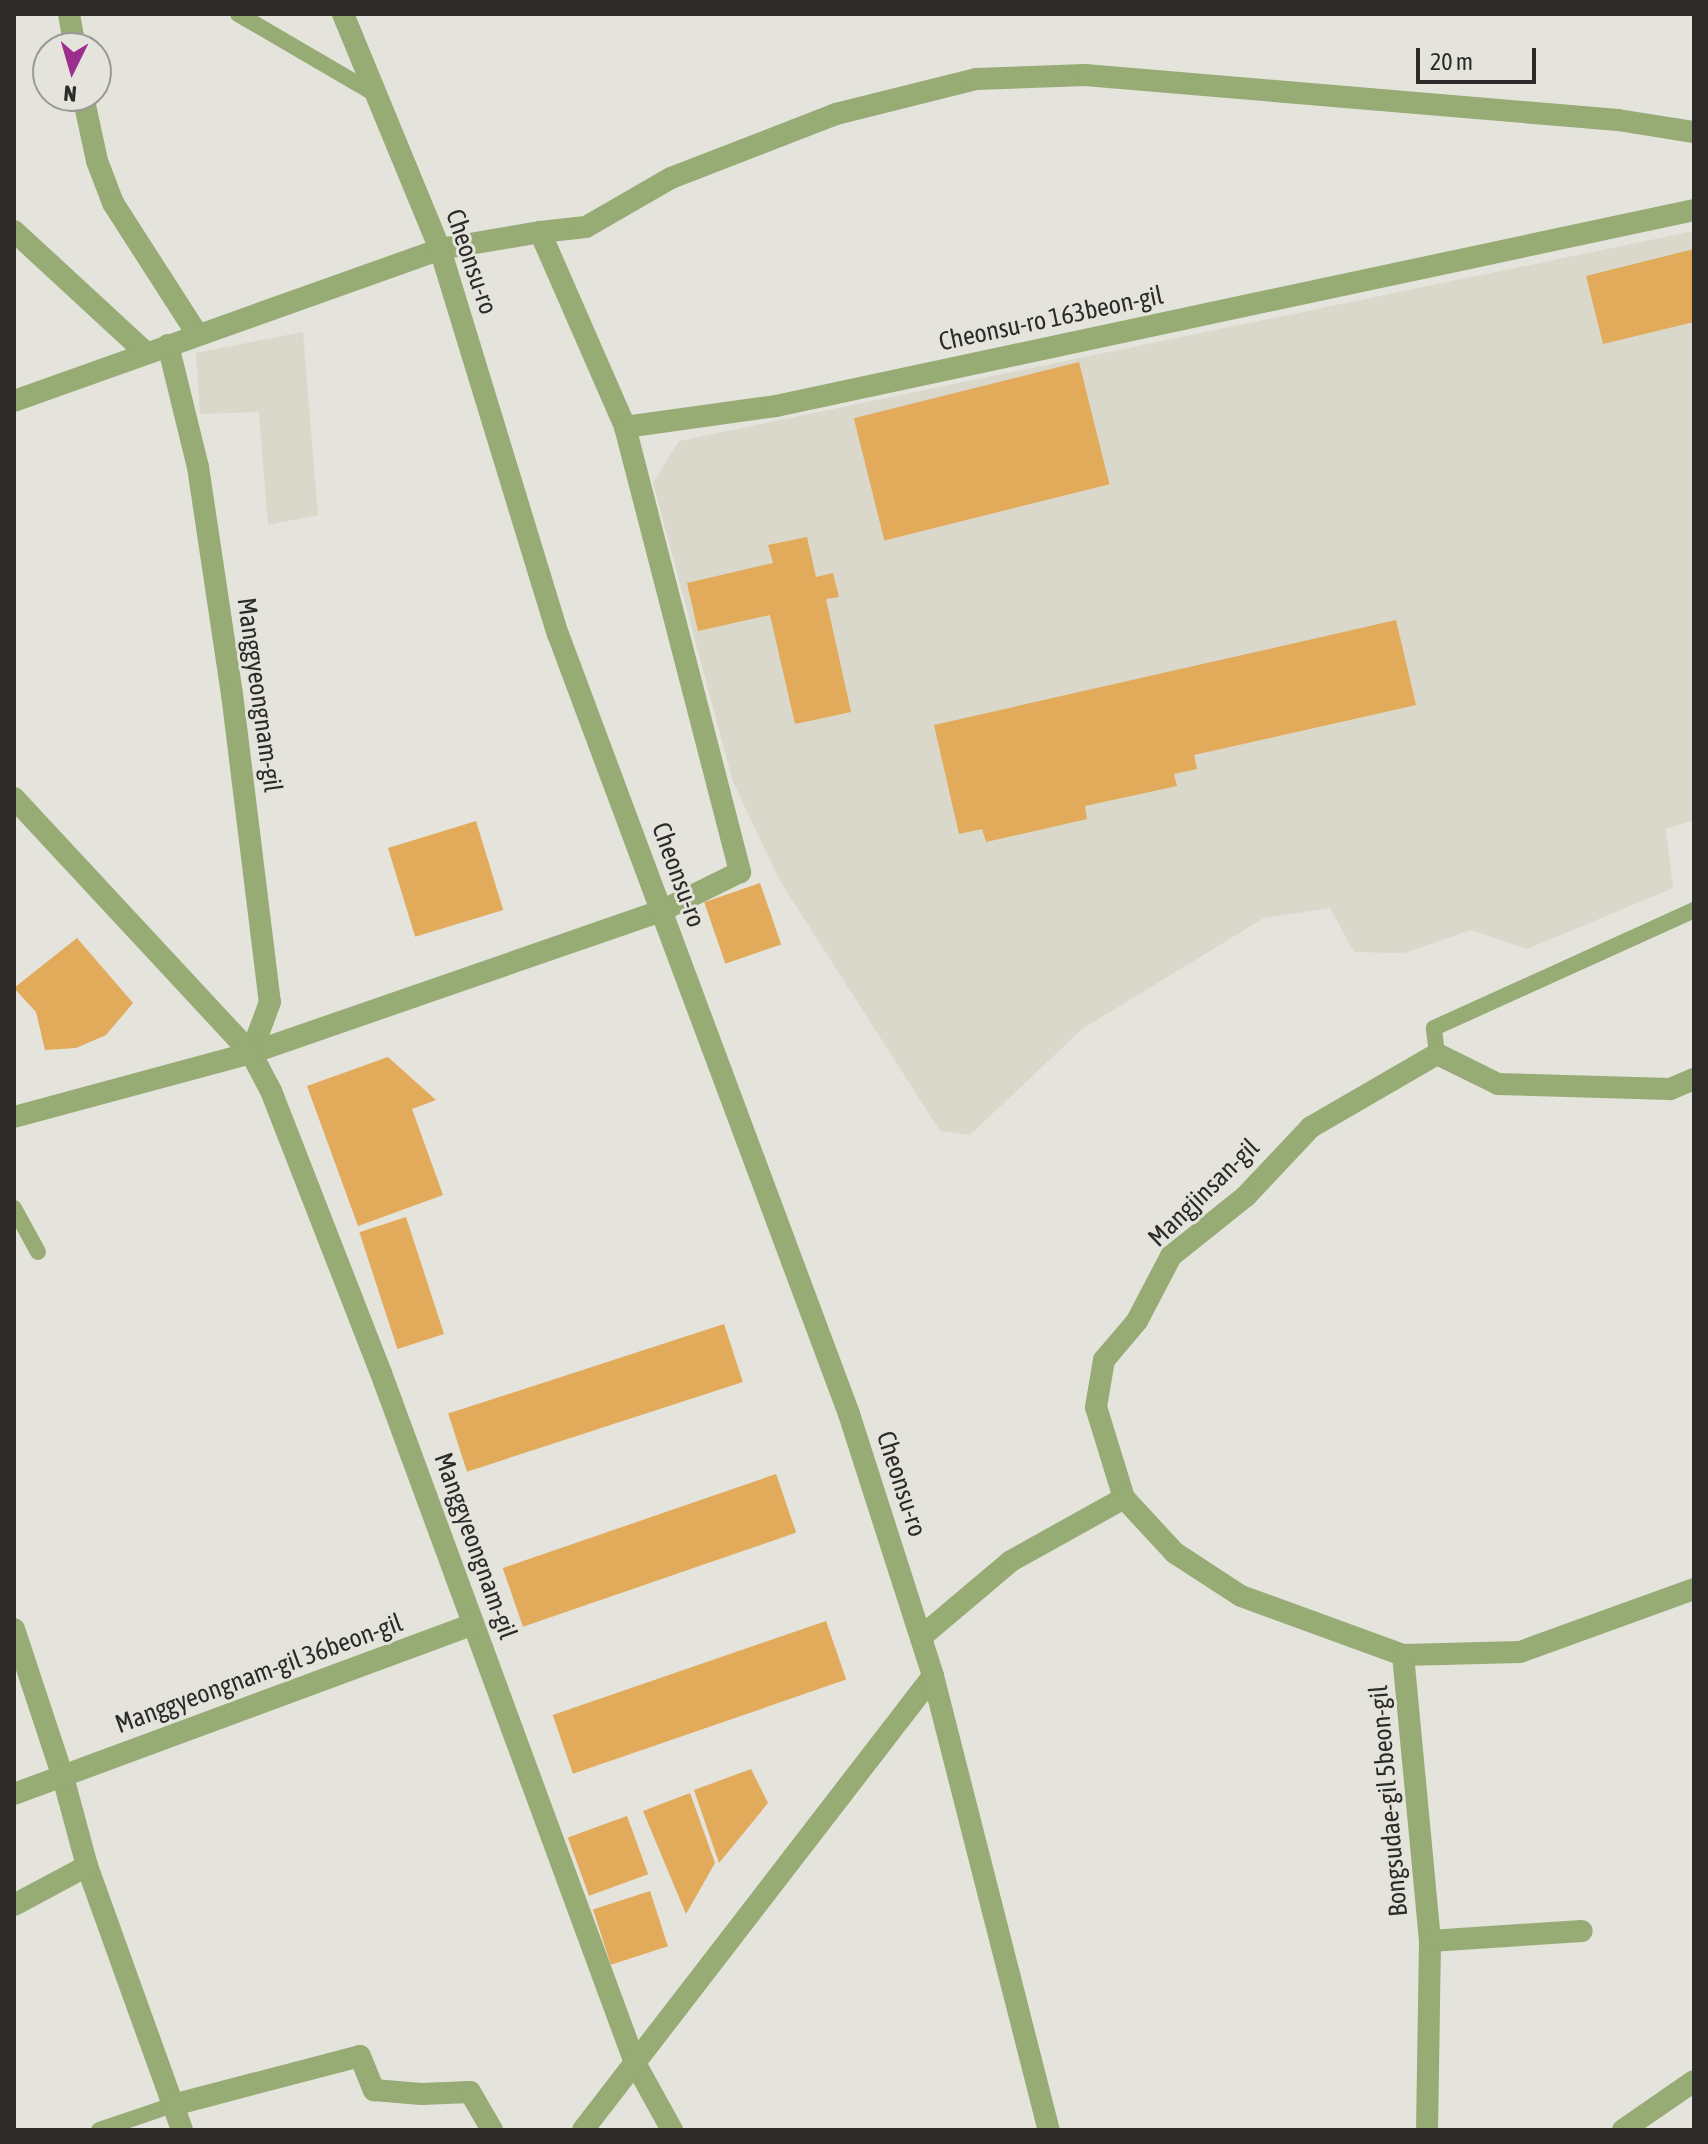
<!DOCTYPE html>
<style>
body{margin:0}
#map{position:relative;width:1708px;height:2144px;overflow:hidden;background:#e4e3dc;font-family:"Asap Condensed",sans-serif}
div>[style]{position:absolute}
.built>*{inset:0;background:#dad8cb}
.building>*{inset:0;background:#e2aa5b;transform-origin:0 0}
.service>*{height:16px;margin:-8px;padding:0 8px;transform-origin:8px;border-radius:8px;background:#97ab74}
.minor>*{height:22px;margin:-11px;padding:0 11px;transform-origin:11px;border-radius:11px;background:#97ab74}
.tertiary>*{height:22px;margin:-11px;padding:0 11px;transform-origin:11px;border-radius:11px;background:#97ab74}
span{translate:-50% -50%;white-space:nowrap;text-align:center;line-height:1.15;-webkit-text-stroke:6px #e4e3dc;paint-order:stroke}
.street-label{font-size:26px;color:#2c2b29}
.frame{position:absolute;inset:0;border:16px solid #2c2b29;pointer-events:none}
.north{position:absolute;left:32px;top:32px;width:80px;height:80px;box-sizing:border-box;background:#e4e3dc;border:2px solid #9a9994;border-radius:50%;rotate:185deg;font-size:22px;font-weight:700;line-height:32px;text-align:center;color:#2c2b29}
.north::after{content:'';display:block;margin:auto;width:28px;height:36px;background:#9b2e8e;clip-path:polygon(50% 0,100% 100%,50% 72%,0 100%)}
.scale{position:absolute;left:1416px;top:48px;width:120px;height:36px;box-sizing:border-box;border:4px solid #2c2b29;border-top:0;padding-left:10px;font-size:24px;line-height:28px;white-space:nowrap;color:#2c2b29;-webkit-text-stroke:6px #e4e3dc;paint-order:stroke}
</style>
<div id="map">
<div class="built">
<div style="clip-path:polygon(1694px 231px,1694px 820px,1666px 829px,1673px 888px,1527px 949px,1471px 930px,1404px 953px,1354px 952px,1330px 908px,1264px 918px,1082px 1029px,970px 1135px,940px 1131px,780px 881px,733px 782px,653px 483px,679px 441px)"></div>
<div style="clip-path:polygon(303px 332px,318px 515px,268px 525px,259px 412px,200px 414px,196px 353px)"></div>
</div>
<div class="building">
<div style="clip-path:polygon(1694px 249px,1694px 322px,1603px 344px,1586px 276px)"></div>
<div style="left:1079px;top:362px;width:126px;height:232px;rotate:76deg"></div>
<div style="clip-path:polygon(807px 537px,816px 577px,833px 573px,839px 597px,826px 599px,851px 712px,795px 724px,770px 615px,698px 631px,687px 583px,773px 563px,768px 545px)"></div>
<div style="clip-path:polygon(1396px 620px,1416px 705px,1194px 755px,1197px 769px,1174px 774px,1177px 786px,1085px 806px,1087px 819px,986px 842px,982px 829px,959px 834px,934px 725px)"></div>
<div style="left:476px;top:821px;width:93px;height:92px;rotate:73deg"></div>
<div style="left:760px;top:883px;width:65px;height:59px;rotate:71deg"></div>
<div style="clip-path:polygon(77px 938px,133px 1003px,106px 1035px,76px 1048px,45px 1050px,36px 1012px,14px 988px)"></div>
<div style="clip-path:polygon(388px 1057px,436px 1100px,412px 1109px,443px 1195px,358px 1226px,307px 1086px)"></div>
<div style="left:406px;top:1217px;width:123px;height:49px;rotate:72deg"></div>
<div style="left:724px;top:1324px;width:61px;height:290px;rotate:72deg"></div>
<div style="left:776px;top:1474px;width:62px;height:289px;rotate:71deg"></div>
<div style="left:826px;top:1621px;width:62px;height:289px;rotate:71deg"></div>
<div style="clip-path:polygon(751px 1769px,768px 1803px,719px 1863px,694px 1790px)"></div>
<div style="clip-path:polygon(690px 1793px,715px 1863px,686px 1914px,643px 1811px)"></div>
<div style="left:627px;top:1816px;width:62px;height:63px;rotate:70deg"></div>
<div style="left:650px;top:1891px;width:58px;height:60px;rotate:72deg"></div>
</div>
<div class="service">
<div style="left:238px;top:14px;width:156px;rotate:30.3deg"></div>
<div style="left:1437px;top:1054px;width:26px;rotate:-97deg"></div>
<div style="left:1434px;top:1028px;width:286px;rotate:-24.4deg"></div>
<div style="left:14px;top:1208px;width:50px;rotate:61.4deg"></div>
<div style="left:99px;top:2130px;width:78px;rotate:-18.7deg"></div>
</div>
<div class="minor">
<div style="left:69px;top:14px;width:35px;rotate:80deg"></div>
<div style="left:83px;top:96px;width:66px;rotate:77.8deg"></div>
<div style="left:97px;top:161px;width:45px;rotate:69.1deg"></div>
<div style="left:113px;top:203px;width:156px;rotate:57.3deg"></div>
<div style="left:14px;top:231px;width:180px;rotate:42.7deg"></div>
<div style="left:540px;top:232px;width:46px;rotate:-6.2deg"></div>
<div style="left:586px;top:227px;width:98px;rotate:-30deg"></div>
<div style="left:671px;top:178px;width:177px;rotate:-21.2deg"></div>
<div style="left:836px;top:114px;width:144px;rotate:-14deg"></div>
<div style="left:976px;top:79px;width:109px;rotate:-2.1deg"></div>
<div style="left:1085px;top:75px;width:535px;rotate:4.83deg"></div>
<div style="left:1618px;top:120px;width:77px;rotate:9deg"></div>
<div style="left:168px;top:345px;width:126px;rotate:76.2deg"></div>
<div style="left:198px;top:467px;width:230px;rotate:81.5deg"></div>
<div style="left:232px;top:694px;width:310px;rotate:83deg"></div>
<div style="left:270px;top:1002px;width:54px;rotate:110.4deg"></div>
<div style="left:14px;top:401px;width:452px;rotate:-19.6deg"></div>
<div style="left:440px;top:249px;width:101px;rotate:-9.6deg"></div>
<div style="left:540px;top:232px;width:213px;rotate:66.4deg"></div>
<div style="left:625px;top:427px;width:460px;rotate:75.5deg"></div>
<div style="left:740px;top:872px;width:88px;rotate:153.7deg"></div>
<div style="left:661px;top:911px;width:434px;rotate:160.9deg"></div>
<div style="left:251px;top:1053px;width:43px;rotate:62.2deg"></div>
<div style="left:271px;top:1091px;width:303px;rotate:68.7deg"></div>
<div style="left:381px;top:1373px;width:735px;rotate:69.79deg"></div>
<div style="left:635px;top:2063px;width:77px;rotate:61.1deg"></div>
<div style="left:625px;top:427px;width:152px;rotate:-7.9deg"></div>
<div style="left:776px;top:406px;width:939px;rotate:-12.05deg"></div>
<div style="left:14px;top:798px;width:348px;rotate:47.1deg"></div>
<div style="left:1694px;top:1079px;width:26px;rotate:157deg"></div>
<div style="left:1670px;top:1089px;width:172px;rotate:-178.3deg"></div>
<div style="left:1498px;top:1084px;width:68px;rotate:-153.8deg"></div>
<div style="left:1437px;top:1054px;width:146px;rotate:149.9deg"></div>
<div style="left:1311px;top:1127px;width:95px;rotate:133.3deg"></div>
<div style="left:1246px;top:1196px;width:96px;rotate:141.3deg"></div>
<div style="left:1171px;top:1256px;width:73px;rotate:117.6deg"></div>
<div style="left:1137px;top:1321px;width:51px;rotate:130.2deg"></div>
<div style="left:1104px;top:1360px;width:48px;rotate:99.7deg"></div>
<div style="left:1096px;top:1407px;width:95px;rotate:72.9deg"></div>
<div style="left:1124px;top:1498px;width:75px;rotate:47.2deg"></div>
<div style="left:1175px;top:1553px;width:79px;rotate:33.1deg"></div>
<div style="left:1241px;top:1596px;width:172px;rotate:20deg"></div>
<div style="left:1403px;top:1655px;width:117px;rotate:-1.5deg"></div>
<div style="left:1520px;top:1652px;width:185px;rotate:-19.9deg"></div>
<div style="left:14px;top:1117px;width:245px;rotate:-15.1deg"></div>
<div style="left:14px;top:1629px;width:156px;rotate:71.7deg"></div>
<div style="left:63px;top:1777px;width:92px;rotate:74.9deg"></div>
<div style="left:87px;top:1866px;width:281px;rotate:70.2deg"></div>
<div style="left:921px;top:1637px;width:118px;rotate:-40.2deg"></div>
<div style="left:1011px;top:1561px;width:129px;rotate:-29.1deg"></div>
<div style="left:1403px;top:1655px;width:287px;rotate:84.6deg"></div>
<div style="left:1430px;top:1941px;width:189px;rotate:90.9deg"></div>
<div style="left:14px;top:1794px;width:489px;rotate:-20.3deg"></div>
<div style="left:14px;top:1905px;width:83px;rotate:-28.1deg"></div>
<div style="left:1430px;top:1941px;width:152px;rotate:-3.8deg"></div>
<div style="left:173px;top:2105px;width:193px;rotate:-14.7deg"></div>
<div style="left:360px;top:2056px;width:37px;rotate:68deg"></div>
<div style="left:374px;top:2090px;width:47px;rotate:4.9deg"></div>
<div style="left:421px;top:2094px;width:49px;rotate:-2.3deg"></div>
<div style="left:470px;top:2092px;width:44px;rotate:59.9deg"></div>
<div style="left:583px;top:2130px;width:573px;rotate:-52.37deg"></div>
<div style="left:1623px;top:2130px;width:86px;rotate:-34.6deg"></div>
</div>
<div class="tertiary">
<div style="left:343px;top:14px;width:254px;rotate:67.6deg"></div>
<div style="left:440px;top:249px;width:403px;rotate:73deg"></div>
<div style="left:558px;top:634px;width:833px;rotate:69.54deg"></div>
<div style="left:849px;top:1414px;width:275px;rotate:72.2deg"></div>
<div style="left:933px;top:1676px;width:469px;rotate:75.7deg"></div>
</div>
<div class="street-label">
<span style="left:471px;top:262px;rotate:71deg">Cheonsu-ro</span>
<span style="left:1051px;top:319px;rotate:-12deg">Cheonsu-ro 163beon-gil</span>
<span style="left:259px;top:695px;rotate:82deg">Manggyeongnam-gil</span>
<span style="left:678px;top:875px;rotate:70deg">Cheonsu-ro</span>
<span style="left:1204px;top:1193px;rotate:-44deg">Mangjinsan-gil</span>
<span style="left:901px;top:1484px;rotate:72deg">Cheonsu-ro</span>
<span style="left:475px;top:1546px;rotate:70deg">Manggyeongnam-gil</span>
<span style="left:259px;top:1674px;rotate:-20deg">Manggyeongnam-gil 36beon-gil</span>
<span style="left:1389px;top:1801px;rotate:-95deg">Bongsudae-gil 5beon-gil</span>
</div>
<div class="frame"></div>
<div class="north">N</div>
<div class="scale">20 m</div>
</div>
